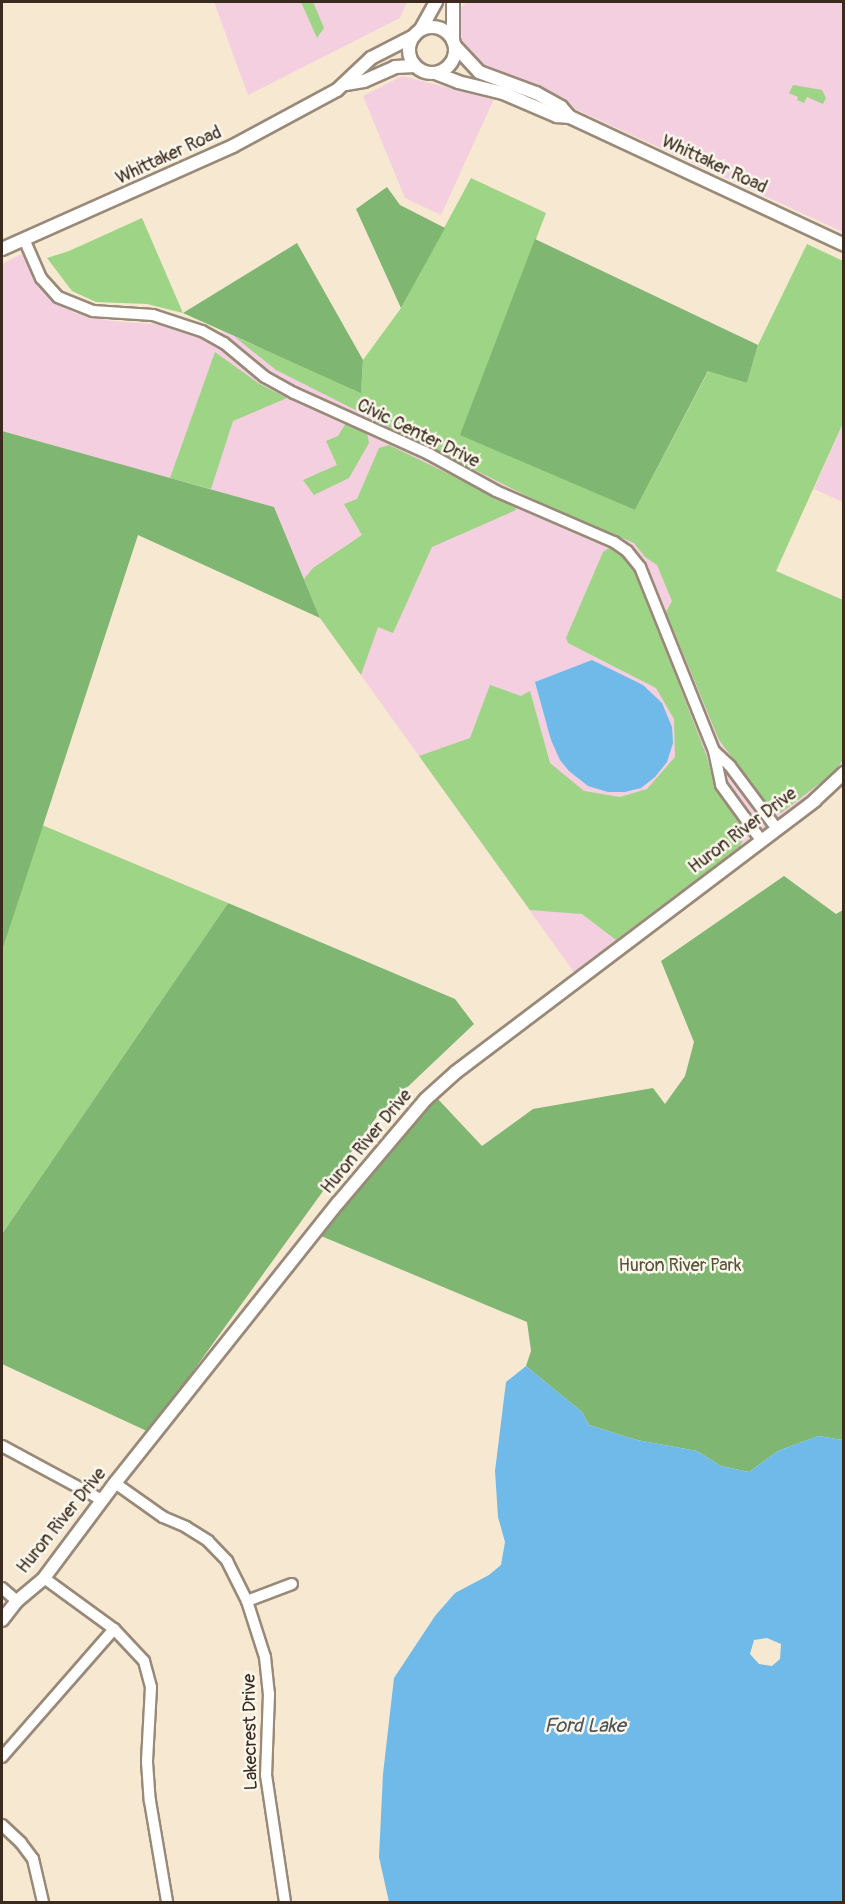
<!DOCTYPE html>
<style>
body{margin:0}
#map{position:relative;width:845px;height:1904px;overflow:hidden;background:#f7e8d2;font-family:Pangolin,sans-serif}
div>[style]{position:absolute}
.built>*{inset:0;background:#f3cfdf}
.green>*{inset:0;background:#9ed485}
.forest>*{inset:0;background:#7eb672}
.water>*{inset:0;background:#6fbae8}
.roads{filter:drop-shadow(2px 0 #998978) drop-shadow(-2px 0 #998978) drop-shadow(0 2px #998978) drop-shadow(0 -2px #998978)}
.minor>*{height:10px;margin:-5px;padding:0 5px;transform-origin:5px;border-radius:5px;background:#fff}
.major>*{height:12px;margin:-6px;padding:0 6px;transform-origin:6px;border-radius:6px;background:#fff}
.major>.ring{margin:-6px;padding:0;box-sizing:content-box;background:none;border:12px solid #fff;border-radius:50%}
span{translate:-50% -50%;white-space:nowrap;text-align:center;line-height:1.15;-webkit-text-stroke:5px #fbf7ec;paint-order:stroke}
.street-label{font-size:18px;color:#3b2a1e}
.park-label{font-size:18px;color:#545438}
.water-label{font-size:20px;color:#4b555b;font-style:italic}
.frame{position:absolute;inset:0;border:3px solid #3b2a1e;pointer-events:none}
</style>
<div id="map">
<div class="built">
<div style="clip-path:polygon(214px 2px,407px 2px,400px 18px,248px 95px)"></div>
<div style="clip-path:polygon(467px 2px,843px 2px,843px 232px,495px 72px,477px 67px,462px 49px,455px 23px,460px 9px)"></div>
<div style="clip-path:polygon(402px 76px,494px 99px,441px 215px,405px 198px,363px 96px)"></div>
<div style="clip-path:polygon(22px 254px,45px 295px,74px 313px,112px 321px,169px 325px,217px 344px,222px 331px,843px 600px,843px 765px,826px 782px,743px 844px,654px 915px,621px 936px,576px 975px,320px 618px,274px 507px,2px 431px,2px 264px)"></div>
<div style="clip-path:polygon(843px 423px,843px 502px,814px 489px)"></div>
</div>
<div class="green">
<div style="clip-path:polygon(301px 2px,313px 2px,324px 28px,317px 38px)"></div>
<div style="clip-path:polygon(793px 85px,822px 90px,826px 98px,823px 104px,807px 97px,804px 103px,797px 100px,798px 97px,789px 93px)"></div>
<div style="clip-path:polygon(471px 178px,546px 213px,461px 434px,635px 510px,709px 370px,747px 383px,758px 345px,807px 244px,843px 261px,843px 423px,776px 571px,843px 600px,843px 760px,832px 774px,781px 813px,771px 809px,719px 740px,666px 612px,672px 601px,657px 565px,645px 557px,634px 543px,547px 506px,276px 370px,235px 337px,361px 391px,363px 360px,401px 308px)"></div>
<div style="clip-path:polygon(142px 218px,183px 313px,147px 304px,96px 302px,72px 291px,47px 258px,69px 251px)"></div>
<div style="clip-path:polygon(215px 352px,258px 383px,287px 398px,233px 421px,211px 489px,170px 478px)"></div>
<div style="clip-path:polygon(346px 423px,367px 433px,369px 443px,349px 478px,314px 495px,303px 480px,337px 465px,326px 441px,338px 436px)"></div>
<div style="clip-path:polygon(389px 445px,515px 506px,516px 510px,432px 547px,393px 633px,378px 627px,361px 675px,320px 618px,304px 579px,313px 568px,362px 535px,344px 504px,357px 499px,379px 448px)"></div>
<div style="clip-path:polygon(611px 547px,632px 563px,707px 757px,716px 791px,746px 831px,740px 847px,616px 940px,582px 914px,530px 910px,419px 756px,470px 738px,490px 685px,521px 696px,530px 691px,550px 763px,584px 791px,620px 797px,647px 789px,675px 757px,674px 719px,656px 688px,568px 643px,566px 638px,603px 552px)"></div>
<div style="clip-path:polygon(42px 825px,228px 903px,2px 1234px,2px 951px)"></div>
</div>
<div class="forest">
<div style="clip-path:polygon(387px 187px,400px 205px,445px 228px,401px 308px,356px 209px)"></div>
<div style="clip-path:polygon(535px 239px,758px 345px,747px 383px,708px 371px,635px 510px,460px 435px)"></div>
<div style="clip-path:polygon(297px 243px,363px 360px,361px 393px,183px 313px)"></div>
<div style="clip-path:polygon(2px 431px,274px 507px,320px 618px,138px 535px,2px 951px)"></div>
<div style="clip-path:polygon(784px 876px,836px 914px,843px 910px,843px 1440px,818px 1436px,778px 1451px,749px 1472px,721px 1466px,697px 1451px,637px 1440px,589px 1425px,582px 1412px,526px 1366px,531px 1351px,527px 1322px,321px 1236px,436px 1097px,482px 1146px,533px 1109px,653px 1088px,665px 1104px,685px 1076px,694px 1042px,661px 961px)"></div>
<div style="clip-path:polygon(228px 903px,455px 999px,474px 1024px,378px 1115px,149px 1432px,2px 1364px,2px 1234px)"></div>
</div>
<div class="water">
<div style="clip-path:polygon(592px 660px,643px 685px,662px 703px,672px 727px,673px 743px,667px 762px,655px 777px,641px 788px,625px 792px,608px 792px,588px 786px,569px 771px,560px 760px,551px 740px,535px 682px)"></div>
<div style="clip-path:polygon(evenodd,526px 1366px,582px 1412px,589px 1425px,637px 1440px,697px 1451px,721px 1466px,749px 1472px,778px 1451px,818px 1436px,843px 1440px,843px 1902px,389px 1902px,379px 1857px,383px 1774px,394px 1678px,435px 1616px,455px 1593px,489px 1575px,501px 1565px,505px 1542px,498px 1517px,495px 1471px,506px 1382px,526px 1366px,767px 1638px,781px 1644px,780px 1659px,772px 1666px,759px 1664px,750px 1654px,754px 1640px,767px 1638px)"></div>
</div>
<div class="roads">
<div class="minor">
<div style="left:24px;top:239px;width:43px;rotate:66.4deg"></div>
<div style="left:41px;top:278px;width:25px;rotate:48deg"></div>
<div style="left:58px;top:297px;width:38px;rotate:22deg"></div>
<div style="left:93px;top:311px;width:60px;rotate:3.8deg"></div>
<div style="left:153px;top:315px;width:52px;rotate:18.1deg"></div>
<div style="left:202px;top:331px;width:25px;rotate:29deg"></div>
<div style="left:224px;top:343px;width:53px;rotate:39.7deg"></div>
<div style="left:265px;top:377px;width:33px;rotate:29deg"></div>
<div style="left:294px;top:393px;width:148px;rotate:24.3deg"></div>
<div style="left:429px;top:454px;width:77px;rotate:28.9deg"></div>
<div style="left:496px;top:491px;width:129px;rotate:23.4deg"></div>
<div style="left:614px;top:542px;width:16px;rotate:35deg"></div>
<div style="left:627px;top:551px;width:21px;rotate:51deg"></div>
<div style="left:640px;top:567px;width:198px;rotate:68.1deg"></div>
<div style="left:714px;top:751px;width:35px;rotate:78deg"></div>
<div style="left:721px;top:785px;width:68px;rotate:54deg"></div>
<div style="left:714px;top:751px;width:22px;rotate:43deg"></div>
<div style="left:730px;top:766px;width:79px;rotate:53.3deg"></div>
<div style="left:2px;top:1446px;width:114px;rotate:28.4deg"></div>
<div style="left:115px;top:1483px;width:59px;rotate:35.3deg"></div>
<div style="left:163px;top:1517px;width:25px;rotate:23deg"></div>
<div style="left:186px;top:1527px;width:26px;rotate:32deg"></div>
<div style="left:208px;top:1541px;width:28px;rotate:46deg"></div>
<div style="left:227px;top:1561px;width:45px;rotate:63.4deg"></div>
<div style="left:247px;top:1601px;width:59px;rotate:72.2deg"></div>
<div style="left:265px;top:1657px;width:37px;rotate:84deg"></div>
<div style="left:269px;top:1694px;width:81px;rotate:92.1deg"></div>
<div style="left:266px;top:1775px;width:128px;rotate:81.5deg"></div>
<div style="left:44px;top:1578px;width:87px;rotate:36.1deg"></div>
<div style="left:114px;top:1629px;width:44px;rotate:46.8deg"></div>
<div style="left:144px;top:1661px;width:27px;rotate:75deg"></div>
<div style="left:151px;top:1687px;width:75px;rotate:93.1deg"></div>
<div style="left:147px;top:1762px;width:39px;rotate:86deg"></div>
<div style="left:150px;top:1801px;width:102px;rotate:80.4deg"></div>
<div style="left:2px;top:1588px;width:20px;rotate:41deg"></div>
<div style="left:247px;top:1601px;width:48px;rotate:-20.7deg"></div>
<div style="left:2px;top:1757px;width:170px;rotate:-48.8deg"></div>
<div style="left:2px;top:1825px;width:26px;rotate:43deg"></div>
<div style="left:21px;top:1843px;width:20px;rotate:53deg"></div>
<div style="left:33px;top:1859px;width:44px;rotate:76.9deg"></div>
</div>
<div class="major">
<div style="left:453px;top:2px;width:39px;rotate:90deg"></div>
<div class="ring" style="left:409px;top:27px;width:34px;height:34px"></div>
<div style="left:421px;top:29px;width:31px;rotate:-61deg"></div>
<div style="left:455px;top:46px;width:35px;rotate:47deg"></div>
<div style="left:479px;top:72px;width:61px;rotate:20.2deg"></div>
<div style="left:536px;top:93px;width:29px;rotate:29deg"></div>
<div style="left:561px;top:107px;width:13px;rotate:48deg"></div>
<div style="left:570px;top:117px;width:302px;rotate:25deg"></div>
<div style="left:435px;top:73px;width:25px;rotate:21deg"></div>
<div style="left:458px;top:82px;width:46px;rotate:13.7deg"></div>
<div style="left:503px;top:93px;width:59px;rotate:23.1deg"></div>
<div style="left:557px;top:116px;width:13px;rotate:4deg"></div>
<div style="left:346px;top:84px;width:18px;rotate:-9deg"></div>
<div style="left:364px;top:81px;width:34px;rotate:-24deg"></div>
<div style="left:395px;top:67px;width:20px;rotate:-3deg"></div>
<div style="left:2px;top:249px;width:253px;rotate:-24deg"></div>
<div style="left:233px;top:146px;width:118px;rotate:-28.3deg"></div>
<div style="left:337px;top:90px;width:47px;rotate:-43.3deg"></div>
<div style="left:371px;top:58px;width:48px;rotate:-27.1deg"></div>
<div style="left:2px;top:1620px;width:24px;rotate:-52deg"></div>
<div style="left:17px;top:1601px;width:35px;rotate:-40deg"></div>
<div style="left:44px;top:1578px;width:119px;rotate:-53.2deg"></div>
<div style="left:115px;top:1483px;width:358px;rotate:-51.5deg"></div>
<div style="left:338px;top:1203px;width:136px;rotate:-49.8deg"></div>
<div style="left:426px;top:1099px;width:40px;rotate:-42deg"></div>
<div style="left:456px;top:1072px;width:450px;rotate:-37.1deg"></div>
<div style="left:815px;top:800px;width:40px;rotate:-43deg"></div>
</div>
</div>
<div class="street-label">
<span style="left:169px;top:156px;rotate:-25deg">Whittaker Road</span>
<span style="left:714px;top:165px;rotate:25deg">Whittaker Road</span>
<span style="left:418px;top:434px;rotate:26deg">Civic Center Drive</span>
<span style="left:743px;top:831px;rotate:-37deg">Huron River Drive</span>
<span style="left:367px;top:1142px;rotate:-50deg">Huron River Drive</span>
<span style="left:62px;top:1521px;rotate:-51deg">Huron River Drive</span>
<span style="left:251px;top:1732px;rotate:-91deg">Lakecrest Drive</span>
</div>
<div class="park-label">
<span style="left:680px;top:1266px">Huron River Park</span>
</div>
<div class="water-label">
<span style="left:585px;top:1725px">Ford Lake</span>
</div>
<div class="frame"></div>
</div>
